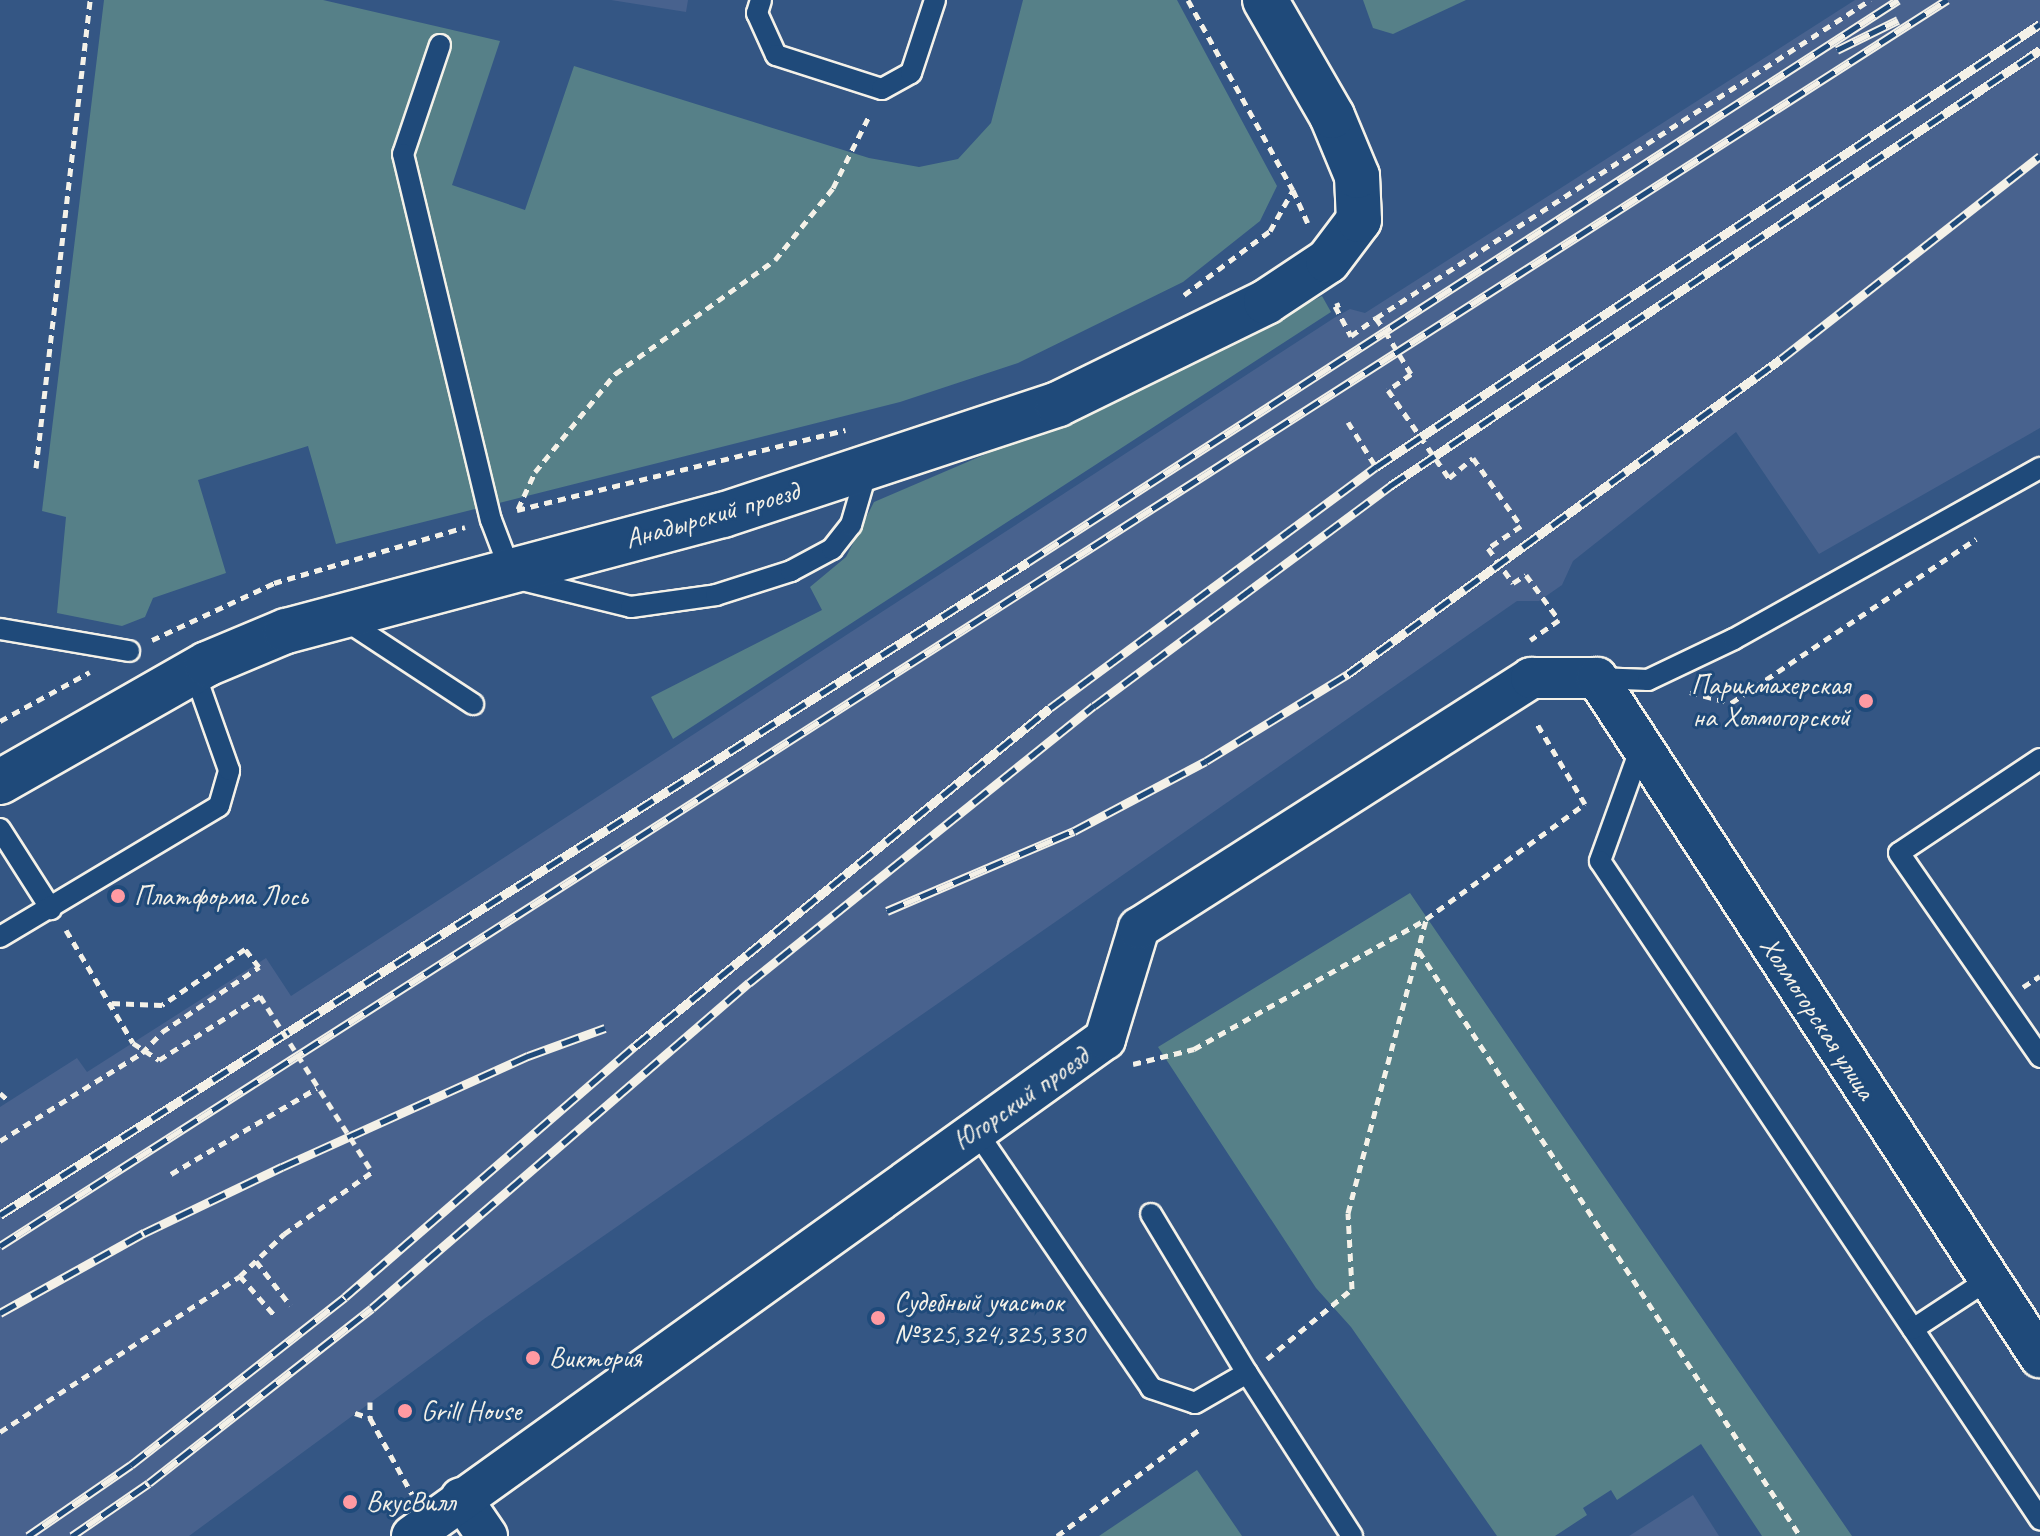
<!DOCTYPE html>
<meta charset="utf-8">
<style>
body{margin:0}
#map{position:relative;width:2040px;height:1536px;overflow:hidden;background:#345684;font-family:Caveat,sans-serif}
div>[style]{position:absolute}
.built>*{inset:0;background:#48628e}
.green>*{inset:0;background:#568088}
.path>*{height:5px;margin-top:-2.5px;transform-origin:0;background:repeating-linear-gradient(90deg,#f4f1e8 0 8px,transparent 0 14px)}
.roads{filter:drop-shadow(2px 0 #f4f1e8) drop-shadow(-2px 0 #f4f1e8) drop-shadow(0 2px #f4f1e8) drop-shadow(0 -2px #f4f1e8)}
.lane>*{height:20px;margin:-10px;padding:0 10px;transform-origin:10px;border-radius:10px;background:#1f4a7a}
.street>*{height:40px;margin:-20px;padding:0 20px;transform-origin:20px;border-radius:20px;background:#1f4a7a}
.secondary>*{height:44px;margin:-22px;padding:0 22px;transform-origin:22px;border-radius:22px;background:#1f4a7a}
.rail>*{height:9px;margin-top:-4.5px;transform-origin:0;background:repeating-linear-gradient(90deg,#1f4a7a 0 18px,#f4f1e8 0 36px);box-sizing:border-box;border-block:2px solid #f4f1e8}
.path-bridge>*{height:5px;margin-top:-2.5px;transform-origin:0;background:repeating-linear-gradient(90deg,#f4f1e8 0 8px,transparent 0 14px)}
.dots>*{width:22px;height:22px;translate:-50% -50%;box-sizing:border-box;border:4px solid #1f4a7a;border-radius:50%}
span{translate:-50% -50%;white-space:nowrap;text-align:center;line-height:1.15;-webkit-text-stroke:6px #1f4a7a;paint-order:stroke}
.street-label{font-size:28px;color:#f4f1e8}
.poi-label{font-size:28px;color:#f4f1e8}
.right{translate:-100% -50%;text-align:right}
.left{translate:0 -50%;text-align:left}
</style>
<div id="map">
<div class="built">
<div style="clip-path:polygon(611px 0,688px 0,686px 12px)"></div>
<div style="clip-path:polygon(1855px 0,2040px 0,2040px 428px,1819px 554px,1736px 432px,1573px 561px,1562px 585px,1539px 601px,1517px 601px,484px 1319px,189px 1536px,0 1536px,0 1107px,77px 1058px,87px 1072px,266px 958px,291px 996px,1334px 318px,1350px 309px,1365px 313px)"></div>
<div style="clip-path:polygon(1693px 1495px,1719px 1536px,1629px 1536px)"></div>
</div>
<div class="green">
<div style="clip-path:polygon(104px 0,323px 0,500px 41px,452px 185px,525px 210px,574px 66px,869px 158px,919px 167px,958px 159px,991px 123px,1023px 0,1177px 0,1277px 186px,1260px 221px,1183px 282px,1018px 363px,900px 402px,336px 544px,308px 446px,198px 480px,226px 573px,153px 598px,145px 617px,122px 626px,57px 613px,66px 517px,42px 511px)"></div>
<div style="clip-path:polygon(1363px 0,1466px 0,1393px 34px,1373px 28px)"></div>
<div style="clip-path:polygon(1322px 296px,1331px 312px,673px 739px,651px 697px,822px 610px,810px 587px,846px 557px,874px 502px,1137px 389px)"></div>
<div style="clip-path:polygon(1410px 893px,1533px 1073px,1852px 1536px,1762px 1536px,1701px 1444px,1617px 1500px,1611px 1490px,1583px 1508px,1587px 1515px,1555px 1536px,1497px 1536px,1351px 1327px,1316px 1288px,1158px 1047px)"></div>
<div style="clip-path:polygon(1197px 1470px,1242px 1536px,1099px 1536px)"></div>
</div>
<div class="path">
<div style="left:1188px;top:0;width:217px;rotate:61.1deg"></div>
<div style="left:1184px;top:295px;width:107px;rotate:-36.7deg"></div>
<div style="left:1270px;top:231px;width:47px;rotate:-60.7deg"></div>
<div style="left:1293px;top:190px;width:36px;rotate:66deg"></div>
<div style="left:1340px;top:304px;width:5px;rotate:158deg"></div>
<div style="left:1335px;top:306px;width:34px;rotate:62deg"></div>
<div style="left:1351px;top:336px;width:31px;rotate:-36deg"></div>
<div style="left:1376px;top:318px;width:16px;rotate:55deg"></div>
<div style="left:1385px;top:331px;width:50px;rotate:58.8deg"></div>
<div style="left:1411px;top:374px;width:28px;rotate:145deg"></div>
<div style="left:1388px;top:390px;width:107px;rotate:55.3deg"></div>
<div style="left:1449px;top:478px;width:31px;rotate:-40deg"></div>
<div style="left:1473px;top:458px;width:83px;rotate:54.8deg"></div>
<div style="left:1521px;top:526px;width:40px;rotate:146deg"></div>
<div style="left:1488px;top:548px;width:43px;rotate:54.5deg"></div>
<div style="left:1513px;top:583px;width:15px;rotate:-32deg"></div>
<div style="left:1526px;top:575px;width:56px;rotate:53.7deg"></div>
<div style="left:1559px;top:620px;width:35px;rotate:145deg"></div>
<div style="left:1376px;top:318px;width:588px;rotate:-32.77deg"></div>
<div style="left:1348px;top:422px;width:53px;rotate:58.1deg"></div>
<div style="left:36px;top:468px;width:471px;rotate:-83.4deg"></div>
<div style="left:518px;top:509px;width:41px;rotate:-65.3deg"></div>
<div style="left:535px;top:472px;width:127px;rotate:-50.8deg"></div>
<div style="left:615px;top:374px;width:196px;rotate:-35.5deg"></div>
<div style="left:775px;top:260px;width:92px;rotate:-51.1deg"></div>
<div style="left:833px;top:188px;width:83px;rotate:-63.4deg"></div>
<div style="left:517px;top:510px;width:338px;rotate:-13.7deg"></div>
<div style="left:152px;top:640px;width:135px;rotate:-25deg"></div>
<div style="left:274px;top:583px;width:199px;rotate:-16.3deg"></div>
<div style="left:1690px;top:692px;width:42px;rotate:15deg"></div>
<div style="left:1731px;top:703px;width:295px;rotate:-33.8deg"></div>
<div style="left:0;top:721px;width:102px;rotate:-28.6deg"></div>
<div style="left:66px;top:930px;width:131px;rotate:59.3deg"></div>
<div style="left:133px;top:1043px;width:31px;rotate:33deg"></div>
<div style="left:159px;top:1060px;width:120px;rotate:-32.4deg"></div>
<div style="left:1419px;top:951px;width:698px;rotate:56.92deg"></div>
<div style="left:2023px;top:987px;width:20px;rotate:-33deg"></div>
<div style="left:1133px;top:1064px;width:63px;rotate:-13.8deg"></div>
<div style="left:1194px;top:1049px;width:265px;rotate:-29.2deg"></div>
<div style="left:0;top:1093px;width:12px;rotate:42deg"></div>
<div style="left:0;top:1141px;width:167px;rotate:-31.8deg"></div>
<div style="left:142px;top:1053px;width:29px;rotate:-46deg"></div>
<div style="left:162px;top:1032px;width:117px;rotate:-33.8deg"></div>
<div style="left:259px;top:967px;width:23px;rotate:-128deg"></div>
<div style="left:245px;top:949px;width:100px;rotate:146deg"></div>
<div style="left:162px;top:1005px;width:53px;rotate:-177.8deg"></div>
<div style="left:171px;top:1174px;width:169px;rotate:-30.5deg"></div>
<div style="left:256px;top:1261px;width:56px;rotate:52.3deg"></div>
<div style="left:240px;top:1276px;width:55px;rotate:48.7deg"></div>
<div style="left:1267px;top:1359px;width:110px;rotate:-39.5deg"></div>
<div style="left:1352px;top:1289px;width:76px;rotate:-93deg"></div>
<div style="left:1348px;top:1213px;width:304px;rotate:-75.1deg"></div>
<div style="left:1426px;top:919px;width:196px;rotate:-35.9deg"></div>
<div style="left:1585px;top:804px;width:96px;rotate:-120.9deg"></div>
<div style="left:370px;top:1402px;width:16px;rotate:90deg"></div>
<div style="left:370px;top:1418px;width:87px;rotate:61.1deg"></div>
<div style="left:355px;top:1413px;width:16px;rotate:18deg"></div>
<div style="left:0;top:1432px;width:286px;rotate:-33deg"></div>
<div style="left:240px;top:1276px;width:61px;rotate:-43.7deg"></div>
<div style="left:284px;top:1234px;width:108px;rotate:-35.2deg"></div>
<div style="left:1057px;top:1536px;width:179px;rotate:-36.8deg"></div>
</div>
<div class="roads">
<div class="lane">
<div style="left:761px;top:0;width:14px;rotate:107deg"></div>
<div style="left:757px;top:13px;width:46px;rotate:65.7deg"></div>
<div style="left:776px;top:55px;width:111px;rotate:17.8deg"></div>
<div style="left:882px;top:89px;width:33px;rotate:-29deg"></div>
<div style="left:911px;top:73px;width:77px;rotate:-71.8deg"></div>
<div style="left:440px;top:45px;width:115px;rotate:108.7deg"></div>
<div style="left:403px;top:154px;width:376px;rotate:76.5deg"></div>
<div style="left:491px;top:520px;width:53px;rotate:69.2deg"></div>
<div style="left:518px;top:579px;width:116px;rotate:13.9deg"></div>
<div style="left:631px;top:607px;width:86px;rotate:-8deg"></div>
<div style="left:716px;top:595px;width:79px;rotate:-17.7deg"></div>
<div style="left:791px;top:571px;width:47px;rotate:-28.2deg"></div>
<div style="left:832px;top:549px;width:31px;rotate:-52deg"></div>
<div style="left:851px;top:525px;width:60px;rotate:-73.7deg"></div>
<div style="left:342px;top:618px;width:157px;rotate:33.3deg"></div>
<div style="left:0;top:629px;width:131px;rotate:9.7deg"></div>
<div style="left:1597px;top:678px;width:51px;rotate:2.2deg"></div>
<div style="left:1648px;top:680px;width:95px;rotate:-25.5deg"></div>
<div style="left:1734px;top:639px;width:351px;rotate:-29.2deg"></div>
<div style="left:1641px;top:747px;width:121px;rotate:109.8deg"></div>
<div style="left:1600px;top:861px;width:792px;rotate:56.23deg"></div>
<div style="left:2040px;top:759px;width:169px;rotate:146.3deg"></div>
<div style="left:1899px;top:853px;width:248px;rotate:55.3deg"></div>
<div style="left:0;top:829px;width:95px;rotate:57.5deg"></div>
<div style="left:0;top:937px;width:255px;rotate:-30.9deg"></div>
<div style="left:219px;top:806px;width:37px;rotate:-74deg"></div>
<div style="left:229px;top:770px;width:105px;rotate:-109.5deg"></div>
<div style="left:976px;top:1131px;width:311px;rotate:55.7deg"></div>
<div style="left:1151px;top:1388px;width:46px;rotate:18.8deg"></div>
<div style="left:1195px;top:1403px;width:60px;rotate:-30deg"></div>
<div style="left:1247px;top:1373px;width:194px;rotate:57.2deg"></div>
<div style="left:1151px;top:1214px;width:186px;rotate:58.9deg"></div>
<div style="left:1913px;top:1329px;width:91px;rotate:-33.3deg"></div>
</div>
<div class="street">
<div style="left:461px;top:1498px;width:46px;rotate:55.6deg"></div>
<div style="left:412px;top:1536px;width:853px;rotate:-35.65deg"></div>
<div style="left:1105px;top:1039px;width:116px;rotate:-73deg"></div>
<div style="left:1139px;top:928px;width:465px;rotate:-32.5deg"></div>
<div style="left:1531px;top:678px;width:66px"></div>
<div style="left:1597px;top:678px;width:811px;rotate:56.88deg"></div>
</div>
<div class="secondary">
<div style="left:0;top:782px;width:238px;rotate:-29.7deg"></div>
<div style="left:207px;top:664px;width:86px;rotate:-22.7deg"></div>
<div style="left:286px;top:631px;width:452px;rotate:-14.9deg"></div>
<div style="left:723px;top:515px;width:353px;rotate:-18.3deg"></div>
<div style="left:1058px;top:404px;width:232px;rotate:-26.1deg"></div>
<div style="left:1266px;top:302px;width:74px;rotate:-33.5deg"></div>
<div style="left:1328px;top:261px;width:51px;rotate:-52.9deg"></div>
<div style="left:1359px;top:220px;width:44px;rotate:-92.6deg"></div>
<div style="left:1357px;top:176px;width:65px;rotate:-112.6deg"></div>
<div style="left:1332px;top:116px;width:134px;rotate:-120deg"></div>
</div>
</div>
<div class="rail">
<div style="left:1837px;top:50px;width:68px;rotate:-26.2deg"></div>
<div style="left:887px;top:911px;width:203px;rotate:-23.2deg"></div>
<div style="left:1074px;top:831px;width:149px;rotate:-27.9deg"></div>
<div style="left:1206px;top:761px;width:167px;rotate:-31.5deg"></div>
<div style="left:1348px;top:674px;width:535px;rotate:-36.04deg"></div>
<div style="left:1781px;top:359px;width:329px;rotate:-38.1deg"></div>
<div style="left:0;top:1215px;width:1218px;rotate:-32.42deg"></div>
<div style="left:1028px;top:562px;width:1036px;rotate:-32.86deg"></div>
<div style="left:0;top:1246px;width:2312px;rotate:-32.62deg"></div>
<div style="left:0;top:1313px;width:165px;rotate:-29.1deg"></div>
<div style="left:144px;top:1233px;width:153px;rotate:-25.6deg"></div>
<div style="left:282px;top:1167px;width:270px;rotate:-24.3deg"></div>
<div style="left:528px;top:1056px;width:82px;rotate:-20deg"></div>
<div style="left:28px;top:1536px;width:125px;rotate:-34.6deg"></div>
<div style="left:131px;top:1465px;width:272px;rotate:-38.1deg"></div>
<div style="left:345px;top:1297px;width:384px;rotate:-40.9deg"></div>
<div style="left:635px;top:1046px;width:535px;rotate:-39.16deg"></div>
<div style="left:1050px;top:708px;width:405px;rotate:-36.5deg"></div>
<div style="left:1376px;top:467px;width:798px;rotate:-33.71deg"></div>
<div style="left:72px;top:1536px;width:93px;rotate:-34.5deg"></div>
<div style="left:149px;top:1483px;width:283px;rotate:-38.1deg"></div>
<div style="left:372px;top:1308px;width:498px;rotate:-40.8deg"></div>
<div style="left:749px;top:983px;width:442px;rotate:-38.8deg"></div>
<div style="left:1094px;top:706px;width:369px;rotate:-36.6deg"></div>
<div style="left:1390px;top:486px;width:783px;rotate:-33.85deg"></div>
</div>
<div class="path-bridge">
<div style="left:260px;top:996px;width:209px;rotate:57.5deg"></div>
</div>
<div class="dots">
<div style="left:1866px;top:701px;background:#ff9aa2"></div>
<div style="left:118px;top:896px;background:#ff9aa2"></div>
<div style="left:878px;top:1318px;background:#ff9aa2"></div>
<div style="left:533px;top:1358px;background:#ff9aa2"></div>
<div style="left:405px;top:1411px;background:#ff9aa2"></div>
<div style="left:350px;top:1502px;background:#ff9aa2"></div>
</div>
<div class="street-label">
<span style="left:712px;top:515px;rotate:-16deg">Анадырский проезд</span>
<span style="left:1818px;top:1018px;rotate:57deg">Холмогорская улица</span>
<span style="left:1021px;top:1099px;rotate:-35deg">Югорский проезд</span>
</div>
<div class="poi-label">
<span class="right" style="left:1850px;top:701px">Парикмахерская<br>на Холмогорской</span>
<span class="left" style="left:134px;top:896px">Платформа Лось</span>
<span class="left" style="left:894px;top:1318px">Судебный участок<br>№325,324,325,330</span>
<span class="left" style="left:549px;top:1358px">Виктория</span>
<span class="left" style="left:421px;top:1411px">Grill House</span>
<span class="left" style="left:366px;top:1502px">ВкусВилл</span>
</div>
</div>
